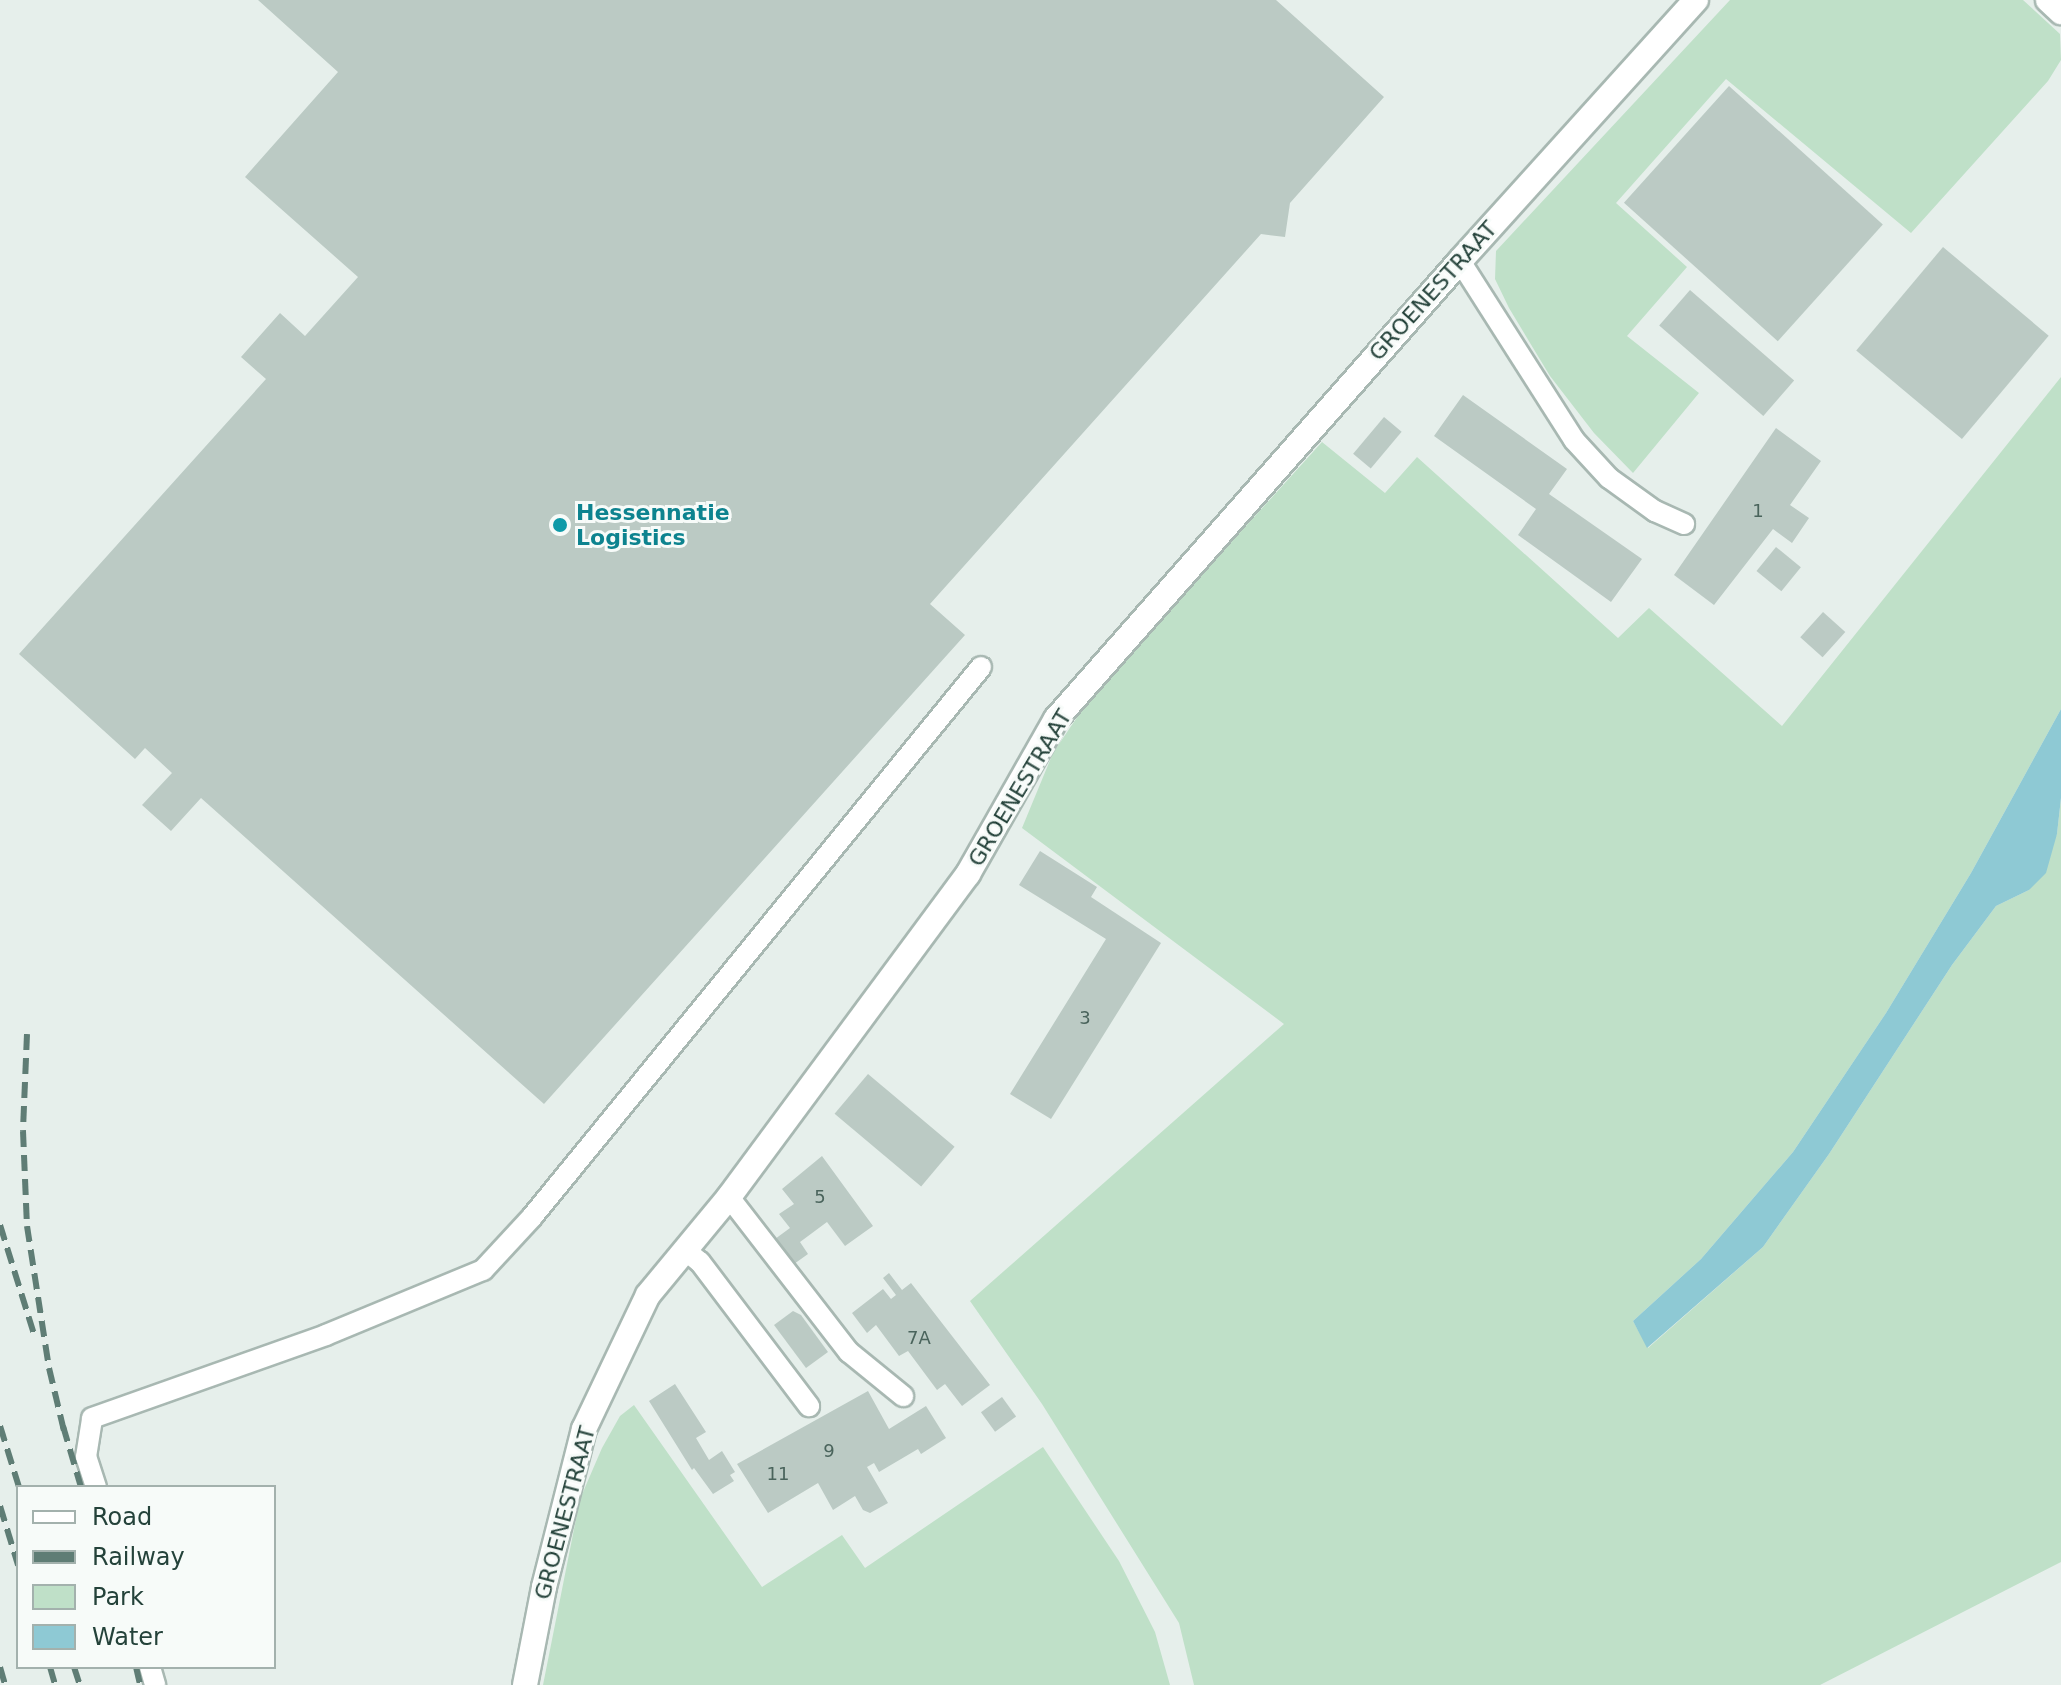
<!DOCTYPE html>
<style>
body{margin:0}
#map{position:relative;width:2061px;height:1685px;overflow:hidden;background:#e6efeb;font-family:"DejaVu Sans",sans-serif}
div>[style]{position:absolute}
.green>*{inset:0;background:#bfe0c8}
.water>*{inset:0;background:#8ec9d4}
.building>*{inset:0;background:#bbcac4;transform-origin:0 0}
.roads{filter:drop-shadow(2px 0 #a8b8b2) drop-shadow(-2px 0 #a8b8b2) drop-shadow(0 2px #a8b8b2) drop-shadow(0 -2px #a8b8b2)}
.lane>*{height:20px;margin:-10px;padding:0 10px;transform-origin:10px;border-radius:10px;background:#fff}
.street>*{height:24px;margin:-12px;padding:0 12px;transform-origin:12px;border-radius:12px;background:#fff}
.rail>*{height:6px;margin-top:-3px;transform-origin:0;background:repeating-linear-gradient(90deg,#5f7d75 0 16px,transparent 0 24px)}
.dots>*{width:22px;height:22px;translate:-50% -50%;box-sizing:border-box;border:4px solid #f7fbf9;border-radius:50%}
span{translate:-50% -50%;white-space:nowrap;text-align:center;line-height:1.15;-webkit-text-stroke:6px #f7fbf9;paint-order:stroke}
.number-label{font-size:18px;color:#4a645c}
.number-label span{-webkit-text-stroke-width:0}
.street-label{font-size:22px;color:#24423a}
.culture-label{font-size:22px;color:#0d838f;font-weight:700}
.left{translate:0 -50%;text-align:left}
.legend{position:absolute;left:16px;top:1485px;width:260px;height:184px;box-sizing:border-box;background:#f7fbf9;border:2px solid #a3b1ad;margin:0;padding:10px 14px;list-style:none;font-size:24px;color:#24423a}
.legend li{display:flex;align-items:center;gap:16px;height:40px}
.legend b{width:40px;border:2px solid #a3b1ad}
</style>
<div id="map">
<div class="green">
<div style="clip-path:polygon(1730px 0,2023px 0,2060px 34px,2061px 60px,2048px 81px,1911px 233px,1726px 79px,1616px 203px,1687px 267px,1627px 336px,1699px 393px,1633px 473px,1594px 433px,1550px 376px,1509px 308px,1495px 279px,1496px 251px)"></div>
<div style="clip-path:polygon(2061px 377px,2061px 709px,1971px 873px,1886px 1013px,1793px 1152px,1701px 1259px,1633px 1321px,1648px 1348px,1763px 1247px,1829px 1154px,1952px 965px,1996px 906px,2029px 890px,2057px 834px,2061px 798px,2061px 1562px,1820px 1685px,1194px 1685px,1179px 1623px,1042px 1404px,970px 1301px,1284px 1024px,1022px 828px,1053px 753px,1090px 698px,1322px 442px,1385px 493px,1417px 457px,1618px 638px,1649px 608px,1782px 726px)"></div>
<div style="clip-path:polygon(634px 1405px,762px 1587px,842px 1535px,865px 1568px,1043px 1447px,1119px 1561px,1155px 1632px,1170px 1685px,543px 1685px,580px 1499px,602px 1448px,620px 1416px)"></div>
</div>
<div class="water">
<div style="clip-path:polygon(2061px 709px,2061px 798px,2057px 834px,2046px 873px,2029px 890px,1996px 906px,1952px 965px,1829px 1154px,1763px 1247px,1647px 1348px,1633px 1321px,1701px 1259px,1793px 1152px,1886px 1013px,1971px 873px)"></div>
</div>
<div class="building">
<div style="clip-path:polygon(258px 0,1276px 0,1384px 97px,1290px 203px,1285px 237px,1261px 234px,930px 604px,965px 635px,544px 1104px,201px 798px,171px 831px,142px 805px,172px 773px,145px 748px,135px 759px,19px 654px,266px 379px,241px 357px,280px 313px,305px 336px,358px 277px,245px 177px,338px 72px)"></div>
<div style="left:1729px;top:86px;width:207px;height:157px;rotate:42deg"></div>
<div style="left:1943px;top:247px;width:138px;height:135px;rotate:40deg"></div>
<div style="left:1690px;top:290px;width:138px;height:47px;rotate:41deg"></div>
<div style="clip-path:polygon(1463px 395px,1567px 469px,1549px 494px,1642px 559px,1611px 602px,1518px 535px,1536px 509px,1434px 436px)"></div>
<div style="left:1384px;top:417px;width:23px;height:48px;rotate:40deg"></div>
<div style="clip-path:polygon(1776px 428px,1821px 461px,1790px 505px,1809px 518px,1792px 543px,1773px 529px,1714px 605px,1674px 575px)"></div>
<div style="left:1776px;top:547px;width:32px;height:31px;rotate:39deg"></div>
<div style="left:1823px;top:612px;width:30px;height:34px;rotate:42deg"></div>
<div style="clip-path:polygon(1040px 851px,1097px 887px,1091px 897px,1161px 943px,1051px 1119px,1010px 1094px,1106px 939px,1019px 885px)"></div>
<div style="left:868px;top:1074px;width:113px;height:52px;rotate:40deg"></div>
<div style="clip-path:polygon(822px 1156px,873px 1226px,845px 1246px,827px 1222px,800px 1242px,808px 1254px,794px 1264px,775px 1239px,790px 1228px,779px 1214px,794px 1204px,782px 1189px)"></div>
<div style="clip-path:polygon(889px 1273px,902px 1290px,911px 1283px,990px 1385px,962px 1406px,945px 1384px,937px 1390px,908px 1351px,899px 1356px,876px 1325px,867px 1333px,852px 1313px,883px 1289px,891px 1299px,896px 1295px,883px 1278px)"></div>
<div style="clip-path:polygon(793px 1311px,801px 1315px,828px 1352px,806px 1368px,774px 1325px)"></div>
<div style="clip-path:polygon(675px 1384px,706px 1432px,696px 1438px,709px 1460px,722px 1451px,735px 1472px,730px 1475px,734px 1481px,713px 1494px,694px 1468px,692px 1470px,649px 1401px)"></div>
<div style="clip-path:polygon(868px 1391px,889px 1429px,926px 1406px,946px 1438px,921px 1454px,918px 1449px,879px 1472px,874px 1463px,867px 1467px,888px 1503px,870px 1513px,863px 1510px,855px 1496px,833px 1510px,818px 1483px,768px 1513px,737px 1464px)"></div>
<div style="left:1002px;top:1397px;width:24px;height:26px;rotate:54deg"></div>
</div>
<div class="roads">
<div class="lane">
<div style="left:1460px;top:261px;width:212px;rotate:57.5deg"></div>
<div style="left:1574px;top:440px;width:52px;rotate:47.4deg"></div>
<div style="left:1609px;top:478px;width:57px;rotate:35.7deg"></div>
<div style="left:1655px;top:511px;width:32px;rotate:24deg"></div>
<div style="left:729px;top:1197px;width:196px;rotate:52.3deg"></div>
<div style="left:849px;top:1352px;width:70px;rotate:39.2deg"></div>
<div style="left:685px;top:1250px;width:19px;rotate:39deg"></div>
<div style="left:700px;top:1262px;width:181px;rotate:52.9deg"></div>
<div style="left:96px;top:1487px;width:32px;rotate:-108deg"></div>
<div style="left:86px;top:1457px;width:39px;rotate:-81deg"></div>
<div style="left:92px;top:1418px;width:248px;rotate:-19.5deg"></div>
<div style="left:326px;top:1335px;width:170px;rotate:-22.5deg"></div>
<div style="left:483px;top:1270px;width:72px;rotate:-47.2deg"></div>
<div style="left:532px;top:1217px;width:710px;rotate:-50.77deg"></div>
<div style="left:150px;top:1667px;width:19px;rotate:74deg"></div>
</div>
<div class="street">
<div style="left:2048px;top:0;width:18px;rotate:43deg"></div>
<div style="left:525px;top:1685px;width:100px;rotate:-79deg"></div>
<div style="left:544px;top:1587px;width:163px;rotate:-75.8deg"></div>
<div style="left:584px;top:1429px;width:148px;rotate:-64.5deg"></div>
<div style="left:648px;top:1295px;width:127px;rotate:-50.4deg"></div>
<div style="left:729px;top:1197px;width:402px;rotate:-53.5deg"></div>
<div style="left:968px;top:874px;width:178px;rotate:-60.4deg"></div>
<div style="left:1056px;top:719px;width:611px;rotate:-48.58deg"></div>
<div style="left:1460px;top:261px;width:352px;rotate:-47.9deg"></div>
</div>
</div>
<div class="rail">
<div style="left:27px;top:1034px;width:97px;rotate:92.4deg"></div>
<div style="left:23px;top:1131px;width:95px;rotate:87.6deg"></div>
<div style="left:27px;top:1226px;width:144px;rotate:81.2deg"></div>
<div style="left:49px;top:1368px;width:69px;rotate:76.6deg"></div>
<div style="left:0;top:1225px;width:114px;rotate:72.7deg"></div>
<div style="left:0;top:1426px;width:64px;rotate:72.7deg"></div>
<div style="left:63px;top:1426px;width:64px;rotate:73.6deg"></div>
<div style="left:0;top:1506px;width:62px;rotate:73deg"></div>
<div style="left:0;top:1667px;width:19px;rotate:74deg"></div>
<div style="left:50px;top:1667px;width:19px;rotate:74deg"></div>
<div style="left:74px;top:1667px;width:19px;rotate:72deg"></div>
<div style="left:136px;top:1667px;width:18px;rotate:77deg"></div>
</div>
<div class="dots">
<div style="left:560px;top:525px;background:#0f9aa8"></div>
</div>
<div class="number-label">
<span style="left:1758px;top:511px">1</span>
<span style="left:1085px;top:1018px">3</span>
<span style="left:820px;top:1197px">5</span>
<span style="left:919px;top:1338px">7A</span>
<span style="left:829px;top:1451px">9</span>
<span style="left:778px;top:1474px">11</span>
</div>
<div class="street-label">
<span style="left:1433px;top:291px;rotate:-48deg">GROENESTRAAT</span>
<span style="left:1020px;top:788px;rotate:-59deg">GROENESTRAAT</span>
<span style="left:565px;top:1513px;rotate:-75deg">GROENESTRAAT</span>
</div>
<div class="culture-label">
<span class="left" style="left:576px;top:525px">Hessennatie<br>Logistics</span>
</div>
<ul class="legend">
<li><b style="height:10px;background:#fff"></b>Road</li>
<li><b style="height:10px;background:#5f7d75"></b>Railway</li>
<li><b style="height:22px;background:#bfe0c8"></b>Park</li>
<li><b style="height:22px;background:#8ec9d4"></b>Water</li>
</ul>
</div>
